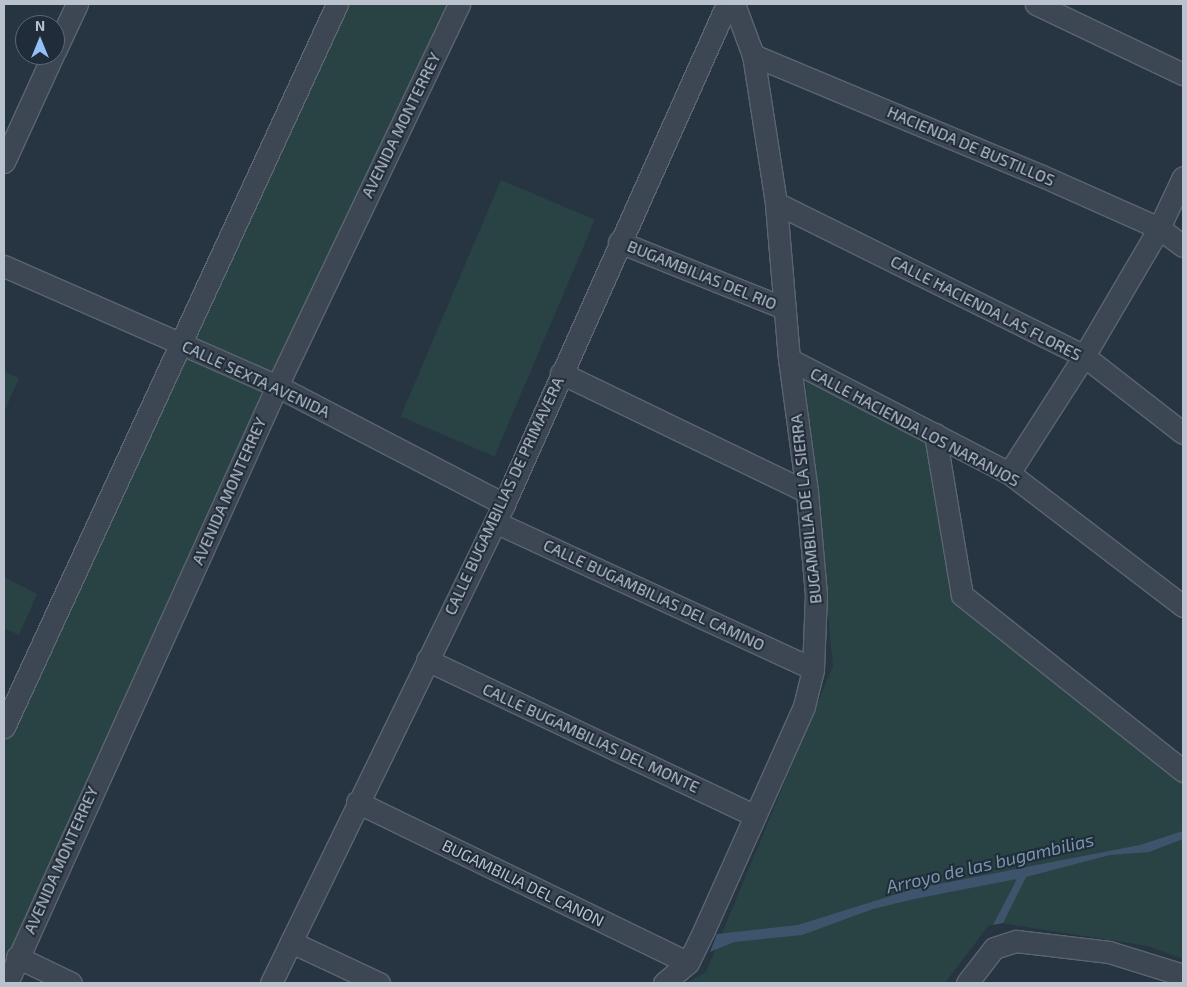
<!DOCTYPE html>
<style>
body{margin:0}
#map{position:relative;width:1187px;height:987px;overflow:hidden;background:#273543;font-family:"Exo 2",sans-serif}
div>[style]{position:absolute}
.green>*{inset:0;background:#294344;transform-origin:0 0}
.water>*{inset:0;background:#3e546c}
.roads{filter:drop-shadow(1px 0 #5a6570) drop-shadow(-1px 0 #5a6570) drop-shadow(0 1px #5a6570) drop-shadow(0 -1px #5a6570)}
.street>*{height:21px;margin:-10.5px;padding:0 10.5px;transform-origin:10.5px;border-radius:10.5px;background:#3c4753}
span{translate:-50% -50%;white-space:nowrap;text-align:center;line-height:1.15;-webkit-text-stroke:4px #202c39;paint-order:stroke}
.street-label{font-size:16px;color:#b9c2cd}
.water-label{font-size:18px;color:#7a95af;font-style:italic}
.frame{position:absolute;inset:0;border:5px solid #b9c2cd;pointer-events:none}
.north{position:absolute;left:15px;top:15px;width:50px;height:50px;box-sizing:border-box;background:#202c39;border:1px solid #5d6874;border-radius:50%;rotate:0deg;font-size:14px;font-weight:700;line-height:20px;text-align:center;color:#b9c2cd}
.north::after{content:'';display:block;margin:auto;width:18px;height:22px;background:#93c1f8;clip-path:polygon(50% 0,100% 100%,50% 72%,0 100%)}
</style>
<div id="map">
<div class="green">
<div style="clip-path:polygon(337px 4px,459px 4px,4px 983px,4px 719px)"></div>
<div style="left:501px;top:180px;width:102px;height:257px;rotate:23deg"></div>
<div style="clip-path:polygon(4px 371px,19px 378px,4px 412px)"></div>
<div style="clip-path:polygon(805px 380px,928px 438px,953px 602px,1183px 784px,1183px 959px,1148px 946px,1001px 923px,988px 926px,945px 983px,686px 983px,706px 972px,833px 666px)"></div>
<div style="clip-path:polygon(4px 577px,37px 594px,19px 635px,4px 628px)"></div>
</div>
<div class="water">
<div style="clip-path:polygon(1183px 831px,1183px 839px,1149px 852px,1110px 855px,1026px 877px,1003px 923px,993px 925px,1017px 879px,914px 899px,873px 909px,802px 935px,734px 942px,710px 952px,717px 934px,798px 925px,913px 889px,1140px 845px)"></div>
</div>
<div class="roads">
<div class="street">
<div style="left:1036px;top:4px;width:163px;rotate:25.5deg"></div>
<div style="left:55px;top:51px;width:52px;rotate:-64.9deg"></div>
<div style="left:753px;top:55px;width:311px;rotate:22.7deg"></div>
<div style="left:1040px;top:175px;width:130px;rotate:24deg"></div>
<div style="left:1159px;top:228px;width:30px;rotate:37deg"></div>
<div style="left:4px;top:162px;width:118px;rotate:-65.4deg"></div>
<div style="left:776px;top:203px;width:344px;rotate:26.4deg"></div>
<div style="left:1084px;top:356px;width:125px;rotate:37.9deg"></div>
<div style="left:619px;top:242px;width:178px;rotate:21.8deg"></div>
<div style="left:4px;top:266px;width:298px;rotate:23.7deg"></div>
<div style="left:277px;top:386px;width:256px;rotate:27.5deg"></div>
<div style="left:789px;top:359px;width:248px;rotate:27.4deg"></div>
<div style="left:1009px;top:473px;width:219px;rotate:37.4deg"></div>
<div style="left:561px;top:373px;width:273px;rotate:25.8deg"></div>
<div style="left:935px;top:434px;width:163px;rotate:80.5deg"></div>
<div style="left:962px;top:595px;width:283px;rotate:38.5deg"></div>
<div style="left:1009px;top:473px;width:139px;rotate:-57.3deg"></div>
<div style="left:1084px;top:356px;width:148px;rotate:-59.6deg"></div>
<div style="left:1159px;top:228px;width:56px;rotate:-64.8deg"></div>
<div style="left:495px;top:522px;width:350px;rotate:24.8deg"></div>
<div style="left:427px;top:660px;width:363px;rotate:25.4deg"></div>
<div style="left:4px;top:727px;width:796px;rotate:-65.27deg"></div>
<div style="left:357px;top:802px;width:368px;rotate:25.9deg"></div>
<div style="left:291px;top:942px;width:97px;rotate:25deg"></div>
<div style="left:17px;top:957px;width:60px;rotate:25.7deg"></div>
<div style="left:7px;top:983px;width:655px;rotate:-65.66deg"></div>
<div style="left:277px;top:386px;width:423px;rotate:-64.5deg"></div>
<div style="left:271px;top:983px;width:533px;rotate:-64.06deg"></div>
<div style="left:504px;top:504px;width:547px;rotate:-65.96deg"></div>
<div style="left:664px;top:983px;width:31px;rotate:-40deg"></div>
<div style="left:688px;top:963px;width:37px;rotate:-64deg"></div>
<div style="left:704px;top:930px;width:245px;rotate:-65.9deg"></div>
<div style="left:804px;top:706px;width:38px;rotate:-76deg"></div>
<div style="left:813px;top:669px;width:74px;rotate:-87.7deg"></div>
<div style="left:816px;top:595px;width:103px;rotate:-95deg"></div>
<div style="left:807px;top:492px;width:134px;rotate:-97.7deg"></div>
<div style="left:789px;top:359px;width:157px;rotate:-94.8deg"></div>
<div style="left:776px;top:203px;width:150px;rotate:-98.8deg"></div>
<div style="left:753px;top:55px;width:54px;rotate:-110.4deg"></div>
<div style="left:967px;top:983px;width:44px;rotate:-52.4deg"></div>
<div style="left:994px;top:948px;width:23px;rotate:-18deg"></div>
<div style="left:1016px;top:941px;width:94px;rotate:6.7deg"></div>
<div style="left:1109px;top:952px;width:77px;rotate:17.3deg"></div>
</div>
</div>
<div class="street-label">
<span style="left:401px;top:125px;rotate:-64deg">AVENIDA MONTERREY</span>
<span style="left:971px;top:146px;rotate:23deg">HACIENDA DE BUSTILLOS</span>
<span style="left:702px;top:275px;rotate:22deg">BUGAMBILIAS DEL RIO</span>
<span style="left:986px;top:308px;rotate:27deg">CALLE HACIENDA LAS FLORES</span>
<span style="left:256px;top:379px;rotate:25deg">CALLE SEXTA AVENIDA</span>
<span style="left:915px;top:427px;rotate:28deg">CALLE HACIENDA LOS NARANJOS</span>
<span style="left:229px;top:491px;rotate:-66deg">AVENIDA MONTERREY</span>
<span style="left:504px;top:496px;rotate:-65deg">CALLE BUGAMBILIAS DE PRIMAVERA</span>
<span style="left:806px;top:509px;rotate:-96deg">BUGAMBILIA DE LA SIERRA</span>
<span style="left:654px;top:595px;rotate:25deg">CALLE BUGAMBILIAS DEL CAMINO</span>
<span style="left:591px;top:738px;rotate:25deg">CALLE BUGAMBILIAS DEL MONTE</span>
<span style="left:61px;top:860px;rotate:-66deg">AVENIDA MONTERREY</span>
<span style="left:523px;top:883px;rotate:26deg">BUGAMBILIA DEL CANON</span>
</div>
<div class="water-label">
<span style="left:990px;top:863px;rotate:-13deg">Arroyo de las bugambilias</span>
</div>
<div class="frame"></div>
<div class="north">N</div>
</div>
